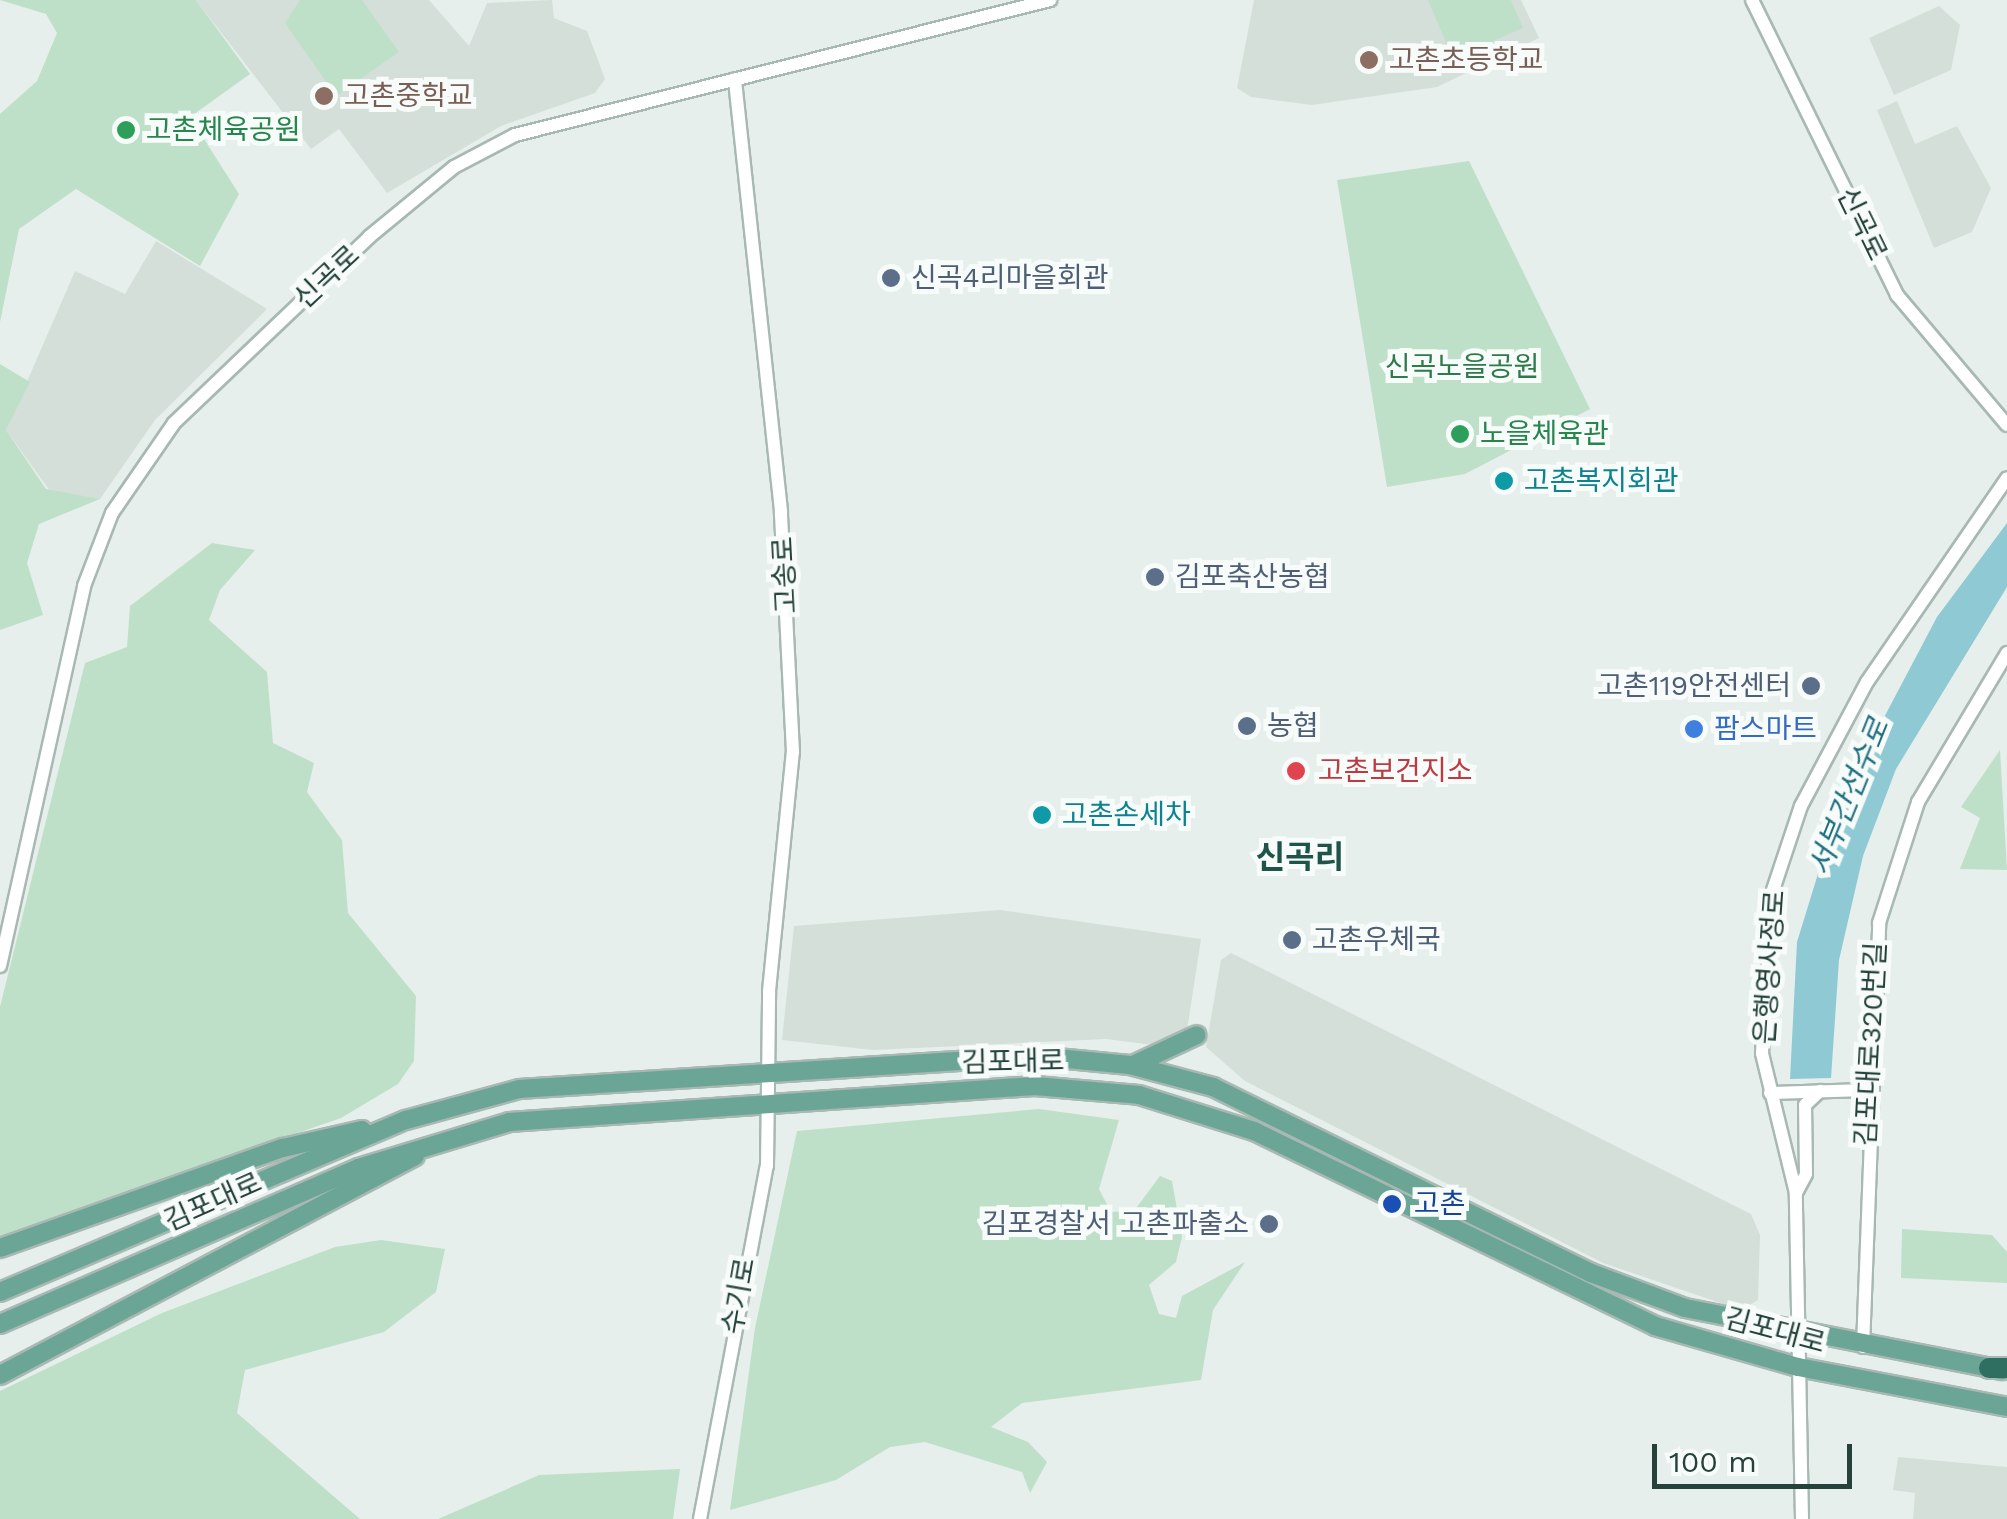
<!DOCTYPE html>
<meta charset="utf-8">
<style>
body{margin:0}
#map{position:relative;width:2007px;height:1519px;overflow:hidden;background:#e6efeb;font-family:"Work Sans","Noto Sans KR",sans-serif}
div>[style]{position:absolute}
.built>*{inset:0;background:#d4dfda}
.green>*{inset:0;background:#bfe0c8}
.water>*{inset:0;background:#8ec9d4}
.roads{filter:drop-shadow(2px 0 #a8b8b2) drop-shadow(-2px 0 #a8b8b2) drop-shadow(0 2px #a8b8b2) drop-shadow(0 -2px #a8b8b2)}
.tertiary>*{height:12px;margin:-6px;padding:0 6px;transform-origin:6px;border-radius:6px;background:#fff}
.primary>*{height:18px;margin:-9px;padding:0 9px;transform-origin:9px;border-radius:9px;background:#6aa596}
.motorway>*{height:20px;margin:-10px;padding:0 10px;transform-origin:10px;border-radius:10px;background:#2f6f62}
.dots>*{width:28px;height:28px;translate:-50% -50%;box-sizing:border-box;border:5px solid #f7fbf9;border-radius:50%}
span{translate:-50% -50%;white-space:nowrap;text-align:center;line-height:1.15;-webkit-text-stroke:10px #f7fbf9;paint-order:stroke}
.education-label{font-size:28px;color:#785e54}
.left{translate:0 -50%;text-align:left}
.leisure-label{font-size:28px;color:#27864d}
.street-label{font-size:28px;color:#24423a}
.service-label{font-size:28px;color:#4e5e75}
.right{translate:-100% -50%;text-align:right}
.park-label{font-size:28px;color:#2d7a4b}
.culture-label{font-size:28px;color:#0d838f}
.shop-label{font-size:28px;color:#366cbe}
.health-label{font-size:28px;color:#be3a42}
.transit-label{font-size:28px;color:#164399}
.water-label{font-size:30px;color:#1c6f80;font-style:italic}
.quarter-label{font-size:32px;color:#1f5548;font-weight:700}
.scale{position:absolute;left:1652px;top:1444px;width:200px;height:45px;box-sizing:border-box;border:5px solid #24423a;border-top:0;padding-left:12px;font-size:30px;line-height:35px;white-space:nowrap;color:#24423a;-webkit-text-stroke:8px #f7fbf9;paint-order:stroke}
</style>
<div id="map">
<div class="built">
<div style="clip-path:polygon(196px 0,429px 0,469px 46px,487px 3px,552px 0,554px 18px,587px 31px,605px 79px,595px 93px,501px 126px,387px 193px,339px 129px,311px 149px)"></div>
<div style="clip-path:polygon(1254px 0,1521px 0,1539px 38px,1437px 87px,1312px 105px,1251px 97px,1237px 88px)"></div>
<div style="clip-path:polygon(1939px 6px,1960px 25px,1951px 70px,1894px 95px,1869px 38px)"></div>
<div style="clip-path:polygon(1897px 101px,1915px 144px,1957px 126px,1991px 188px,1972px 232px,1934px 248px,1877px 110px)"></div>
<div style="clip-path:polygon(156px 241px,267px 309px,155px 420px,100px 499px,50px 491px,6px 430px,75px 271px,125px 294px)"></div>
<div style="clip-path:polygon(1000px 910px,1201px 939px,1186px 1037px,1169px 1047px,1106px 1039px,873px 1050px,782px 1040px,794px 926px)"></div>
<div style="clip-path:polygon(1231px 953px,1751px 1214px,1760px 1235px,1758px 1300px,1741px 1310px,1603px 1263px,1245px 1081px,1206px 1047px,1221px 960px)"></div>
<div style="clip-path:polygon(1898px 1457px,2007px 1467px,2007px 1519px,1913px 1519px,1915px 1493px,1893px 1490px)"></div>
</div>
<div class="green">
<div style="clip-path:polygon(0 0,196px 0,250px 74px,190px 117px,239px 194px,200px 266px,76px 189px,19px 229px,0 322px,0 114px,37px 81px,57px 33px,46px 14px)"></div>
<div style="clip-path:polygon(300px 0,362px 0,399px 52px,336px 96px,285px 23px)"></div>
<div style="clip-path:polygon(1428px 0,1511px 0,1523px 28px,1453px 59px)"></div>
<div style="clip-path:polygon(1469px 161px,1590px 409px,1465px 474px,1387px 487px,1337px 180px)"></div>
<div style="clip-path:polygon(0 364px,30px 382px,6px 430px,46px 489px,100px 499px,39px 524px,27px 563px,43px 615px,0 630px)"></div>
<div style="clip-path:polygon(212px 543px,255px 550px,220px 590px,209px 620px,267px 672px,273px 743px,314px 763px,307px 792px,342px 840px,348px 913px,416px 996px,414px 1061px,398px 1084px,341px 1118px,0 1237px,0 1007px,85px 663px,127px 647px,130px 606px)"></div>
<div style="clip-path:polygon(2000px 750px,2007px 870px,1960px 869px,1980px 818px,1961px 807px)"></div>
<div style="clip-path:polygon(1039px 1109px,1119px 1120px,1099px 1189px,1111px 1212px,1134px 1211px,1160px 1176px,1172px 1181px,1182px 1237px,1176px 1262px,1149px 1285px,1159px 1314px,1176px 1318px,1182px 1296px,1245px 1262px,1213px 1310px,1201px 1380px,1022px 1403px,991px 1427px,1028px 1442px,1047px 1462px,1030px 1493px,1022px 1472px,925px 1442px,890px 1447px,836px 1480px,730px 1510px,755px 1328px,797px 1131px)"></div>
<div style="clip-path:polygon(1902px 1229px,1992px 1235px,2007px 1252px,2007px 1283px,1901px 1278px)"></div>
<div style="clip-path:polygon(381px 1240px,445px 1249px,436px 1292px,384px 1332px,245px 1370px,237px 1413px,360px 1519px,0 1519px,0 1391px,162px 1313px,335px 1247px)"></div>
<div style="clip-path:polygon(680px 1469px,673px 1519px,438px 1519px,539px 1475px)"></div>
</div>
<div class="water">
<div style="clip-path:polygon(2007px 523px,2007px 587px,1896px 769px,1863px 856px,1839px 960px,1831px 1078px,1790px 1079px,1797px 942px,1841px 799px,1937px 617px)"></div>
</div>
<div class="roads">
<div class="tertiary">
<div style="left:1752px;top:0;width:329px;rotate:63.8deg"></div>
<div style="left:1897px;top:295px;width:170px;rotate:49.8deg"></div>
<div style="left:0;top:966px;width:389px;rotate:-77.5deg"></div>
<div style="left:84px;top:586px;width:78px;rotate:-69deg"></div>
<div style="left:112px;top:513px;width:109px;rotate:-55.4deg"></div>
<div style="left:174px;top:423px;width:269px;rotate:-43.6deg"></div>
<div style="left:369px;top:237px;width:110px;rotate:-39.5deg"></div>
<div style="left:454px;top:167px;width:69px;rotate:-27.7deg"></div>
<div style="left:515px;top:135px;width:552px;rotate:-14.16deg"></div>
<div style="left:1770px;top:1093px;width:96px;rotate:-1.8deg"></div>
<div style="left:1796px;top:1193px;width:21px;rotate:-62deg"></div>
<div style="left:1806px;top:1174px;width:69px;rotate:-90.8deg"></div>
<div style="left:1805px;top:1105px;width:21px;rotate:-43deg"></div>
<div style="left:1863px;top:1347px;width:424px;rotate:-87.8deg"></div>
<div style="left:1879px;top:923px;width:127px;rotate:-72.1deg"></div>
<div style="left:1918px;top:802px;width:174px;rotate:-59.1deg"></div>
<div style="left:700px;top:1519px;width:359px;rotate:-79.3deg"></div>
<div style="left:767px;top:1166px;width:175px;rotate:-89.3deg"></div>
<div style="left:769px;top:991px;width:240px;rotate:-84.3deg"></div>
<div style="left:793px;top:752px;width:241px;rotate:-92.9deg"></div>
<div style="left:781px;top:511px;width:434px;rotate:-96.1deg"></div>
<div style="left:1802px;top:1519px;width:326px;rotate:-91.1deg"></div>
<div style="left:1796px;top:1193px;width:144px;rotate:-103.7deg"></div>
<div style="left:1762px;top:1053px;width:163px;rotate:-86.1deg"></div>
<div style="left:1773px;top:890px;width:89px;rotate:-71.6deg"></div>
<div style="left:1801px;top:806px;width:140px;rotate:-62deg"></div>
<div style="left:1867px;top:682px;width:247px;rotate:-55.5deg"></div>
</div>
<div class="primary">
<div style="left:1135px;top:1064px;width:68px;rotate:-25.1deg"></div>
<div style="left:0;top:1248px;width:300px;rotate:-19.5deg"></div>
<div style="left:283px;top:1148px;width:81px;rotate:-12.8deg"></div>
<div style="left:0;top:1292px;width:441px;rotate:-23deg"></div>
<div style="left:406px;top:1120px;width:117px;rotate:-15.3deg"></div>
<div style="left:519px;top:1089px;width:518px;rotate:-3.65deg"></div>
<div style="left:1036px;top:1056px;width:94px;rotate:5.5deg"></div>
<div style="left:1130px;top:1065px;width:86px;rotate:14.8deg"></div>
<div style="left:1213px;top:1087px;width:421px;rotate:26.2deg"></div>
<div style="left:1591px;top:1273px;width:100px;rotate:20.4deg"></div>
<div style="left:1685px;top:1308px;width:323px;rotate:11.1deg"></div>
<div style="left:0;top:1324px;width:391px;rotate:-23.5deg"></div>
<div style="left:358px;top:1168px;width:158px;rotate:-16.9deg"></div>
<div style="left:509px;top:1122px;width:527px;rotate:-3.92deg"></div>
<div style="left:1035px;top:1086px;width:104px;rotate:4.9deg"></div>
<div style="left:1139px;top:1095px;width:121px;rotate:17.4deg"></div>
<div style="left:1254px;top:1131px;width:446px;rotate:25.9deg"></div>
<div style="left:1655px;top:1326px;width:149px;rotate:16deg"></div>
<div style="left:1798px;top:1367px;width:213px;rotate:10.8deg"></div>
<div style="left:0;top:1375px;width:469px;rotate:-27.8deg"></div>
</div>
<div class="motorway">
<div style="left:1989px;top:1368px;width:18px"></div>
</div>
</div>
<div class="dots">
<div style="left:1369px;top:60px;background:#8d6e63"></div>
<div style="left:324px;top:96px;background:#8d6e63"></div>
<div style="left:126px;top:130px;background:#2e9e5b"></div>
<div style="left:891px;top:278px;background:#5c6f8a"></div>
<div style="left:1460px;top:434px;background:#2e9e5b"></div>
<div style="left:1504px;top:481px;background:#0f9aa8"></div>
<div style="left:1155px;top:577px;background:#5c6f8a"></div>
<div style="left:1811px;top:686px;background:#5c6f8a"></div>
<div style="left:1247px;top:726px;background:#5c6f8a"></div>
<div style="left:1694px;top:729px;background:#3f7fe0"></div>
<div style="left:1296px;top:771px;background:#e0444e"></div>
<div style="left:1042px;top:815px;background:#0f9aa8"></div>
<div style="left:1292px;top:940px;background:#5c6f8a"></div>
<div style="left:1392px;top:1204px;background:#1a4fb4"></div>
<div style="left:1269px;top:1224px;background:#5c6f8a"></div>
</div>
<div class="education-label">
<span class="left" style="left:1389px;top:60px">고촌초등학교</span>
<span class="left" style="left:344px;top:96px">고촌중학교</span>
</div>
<div class="leisure-label">
<span class="left" style="left:146px;top:130px">고촌체육공원</span>
<span class="left" style="left:1480px;top:434px">노을체육관</span>
</div>
<div class="street-label">
<span style="left:1862px;top:224px;rotate:64deg">신곡로</span>
<span style="left:327px;top:277px;rotate:-43deg">신곡로</span>
<span style="left:785px;top:575px;rotate:-93deg">고송로</span>
<span style="left:1770px;top:967px;rotate:-86deg">은행영사정로</span>
<span style="left:1871px;top:1044px;rotate:-87deg">김포대로320번길</span>
<span style="left:1013px;top:1062px;rotate:-1deg">김포대로</span>
<span style="left:213px;top:1202px;rotate:-24deg">김포대로</span>
<span style="left:739px;top:1296px;rotate:-80deg">수기로</span>
<span style="left:1775px;top:1331px;rotate:15deg">김포대로</span>
</div>
<div class="service-label">
<span class="left" style="left:911px;top:278px">신곡4리마을회관</span>
<span class="left" style="left:1175px;top:577px">김포축산농협</span>
<span class="right" style="left:1791px;top:686px">고촌119안전센터</span>
<span class="left" style="left:1267px;top:726px">농협</span>
<span class="left" style="left:1312px;top:940px">고촌우체국</span>
<span class="right" style="left:1249px;top:1224px">김포경찰서 고촌파출소</span>
</div>
<div class="park-label">
<span style="left:1462px;top:367px">신곡노을공원</span>
</div>
<div class="culture-label">
<span class="left" style="left:1524px;top:481px">고촌복지회관</span>
<span class="left" style="left:1062px;top:815px">고촌손세차</span>
</div>
<div class="shop-label">
<span class="left" style="left:1714px;top:729px">팜스마트</span>
</div>
<div class="health-label">
<span class="left" style="left:1318px;top:771px">고촌보건지소</span>
</div>
<div class="transit-label">
<span class="left" style="left:1414px;top:1204px">고촌</span>
</div>
<div class="water-label">
<span style="left:1849px;top:797px;rotate:-68deg">서부간선수로</span>
</div>
<div class="quarter-label">
<span style="left:1300px;top:857px">신곡리</span>
</div>
<div class="scale">100 m</div>
</div>
